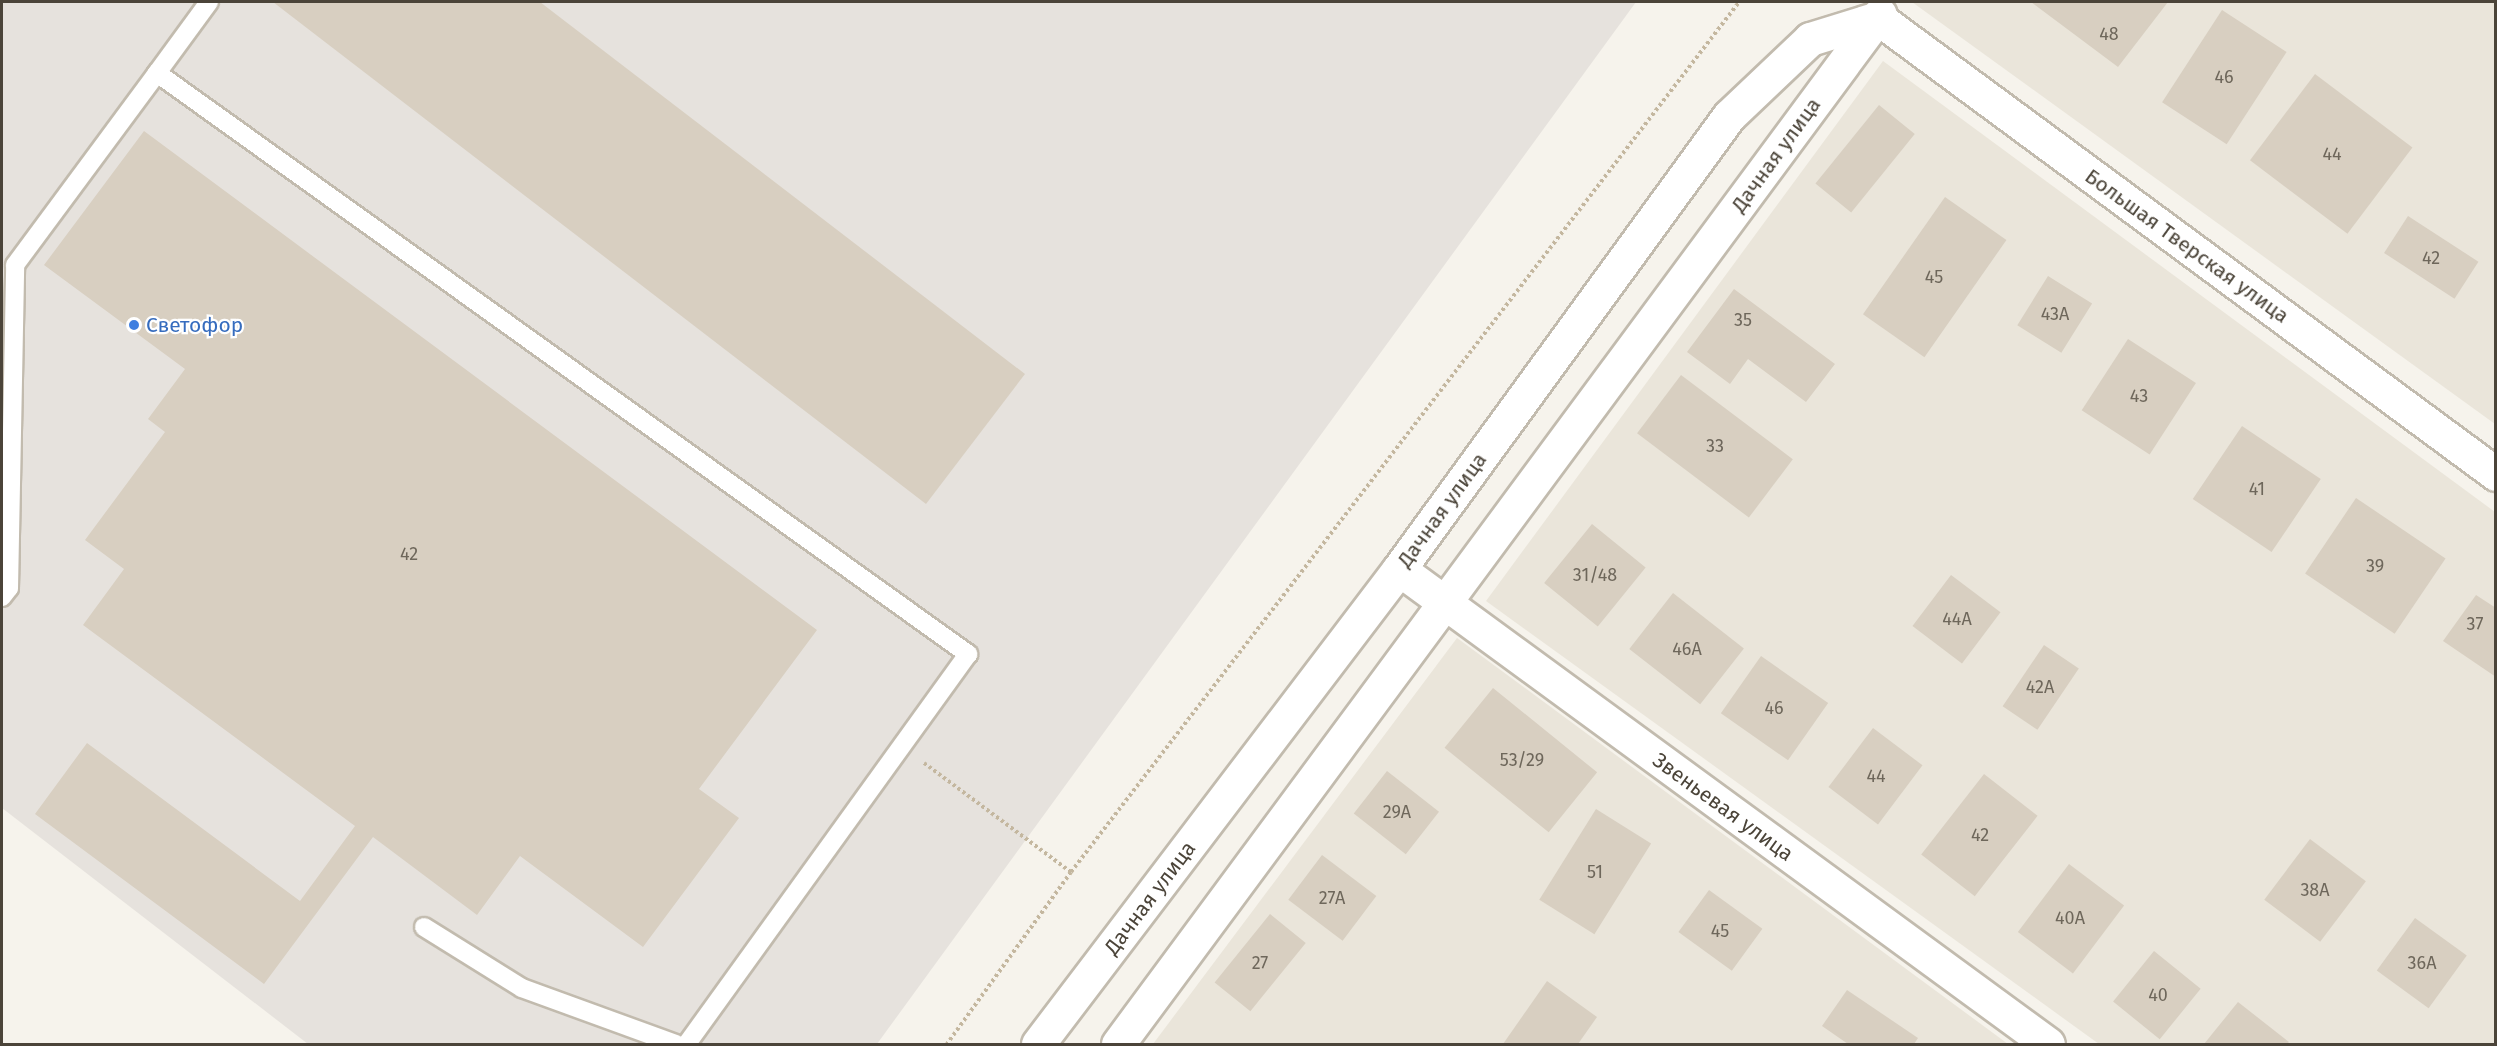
<!DOCTYPE html>
<meta charset="utf-8">
<style>
body{margin:0}
#map{position:relative;width:2497px;height:1046px;overflow:hidden;background:#f6f3ec;font-family:"Fira Sans",sans-serif}
div>[style]{position:absolute}
.residential>*{inset:0;background:#eae5da}
.industrial>*{inset:0;background:#e6e2dd}
.building>*{inset:0;background:#d8cfc1;transform-origin:0 0}
.path>*{height:4px;margin-top:-2px;transform-origin:0;background:repeating-linear-gradient(90deg,#c4b79f 0 3px,transparent 0 6px)}
.roads{filter:drop-shadow(2px 0 #c2bbae) drop-shadow(-2px 0 #c2bbae) drop-shadow(0 2px #c2bbae) drop-shadow(0 -2px #c2bbae)}
.service>*{height:18px;margin:-9px;padding:0 9px;transform-origin:9px;border-radius:9px;background:#fff}
.minor>*{height:33px;margin:-16.5px;padding:0 16.5px;transform-origin:16.5px;border-radius:16.5px;background:#fff}
.dots>*{width:16px;height:16px;translate:-50% -50%;box-sizing:border-box;border:3px solid #fff;border-radius:50%}
span{translate:-50% -50%;white-space:nowrap;text-align:center;line-height:1.15;-webkit-text-stroke:4.5px #fff;paint-order:stroke}
.number-label{font-size:18px;color:#6e675b}
.number-label span{-webkit-text-stroke-width:0}
.street-label{font-size:21px;color:#4b4439}
.shop-label{font-size:21px;color:#366cbe}
.left{translate:0 -50%;text-align:left}
.frame{position:absolute;inset:0;border:3px solid #4b4439;pointer-events:none}
</style>
<div id="map">
<div class="residential">
<div style="clip-path:polygon(1912px 2px,2495px 2px,2495px 424px)"></div>
<div style="clip-path:polygon(1883px 61px,2495px 512px,2495px 1044px,2099px 1044px,1486px 601px)"></div>
<div style="clip-path:polygon(1457px 638px,2008px 1044px,1153px 1044px)"></div>
</div>
<div class="industrial">
<div style="clip-path:polygon(2px 2px,1636px 2px,877px 1044px,308px 1044px,2px 808px)"></div>
</div>
<div class="building">
<div style="clip-path:polygon(273px 2px,540px 2px,1025px 374px,926px 504px)"></div>
<div style="clip-path:polygon(2031px 2px,2168px 2px,2118px 67px)"></div>
<div style="left:2222px;top:10px;width:77px;height:110px;rotate:33deg"></div>
<div style="left:2315px;top:74px;width:122px;height:108px;rotate:37deg"></div>
<div style="left:1879px;top:105px;width:46px;height:101px;rotate:39deg"></div>
<div style="clip-path:polygon(144px 131px,817px 630px,699px 789px,739px 818px,643px 947px,520px 856px,477px 915px,373px 837px,264px 984px,35px 814px,87px 743px,300px 901px,355px 826px,83px 625px,124px 569px,85px 540px,165px 432px,148px 419px,185px 369px,44px 265px)"></div>
<div style="left:1945px;top:197px;width:75px;height:143px;rotate:35deg"></div>
<div style="left:2408px;top:216px;width:84px;height:44px;rotate:33deg"></div>
<div style="left:2048px;top:276px;width:52px;height:58px;rotate:32deg"></div>
<div style="clip-path:polygon(1734px 289px,1835px 364px,1806px 402px,1748px 359px,1730px 384px,1687px 352px)"></div>
<div style="left:2128px;top:339px;width:81px;height:85px;rotate:33deg"></div>
<div style="left:1681px;top:375px;width:140px;height:73px;rotate:37deg"></div>
<div style="left:2242px;top:426px;width:95px;height:88px;rotate:34deg"></div>
<div style="left:2356px;top:498px;width:108px;height:91px;rotate:34deg"></div>
<div style="left:1592px;top:524px;width:69px;height:76px;rotate:39deg"></div>
<div style="left:1951px;top:575px;width:62px;height:64px;rotate:37deg"></div>
<div style="left:1673px;top:593px;width:90px;height:71px;rotate:38deg"></div>
<div style="clip-path:polygon(2476px 595px,2496px 608px,2496px 677px,2443px 641px)"></div>
<div style="left:2044px;top:645px;width:42px;height:74px;rotate:34deg"></div>
<div style="left:1761px;top:656px;width:82px;height:70px;rotate:35deg"></div>
<div style="left:1493px;top:688px;width:134px;height:77px;rotate:39deg"></div>
<div style="left:1873px;top:728px;width:62px;height:74px;rotate:37deg"></div>
<div style="left:1387px;top:771px;width:66px;height:54px;rotate:38deg"></div>
<div style="left:1984px;top:774px;width:68px;height:102px;rotate:38deg"></div>
<div style="left:1596px;top:809px;width:65px;height:107px;rotate:32deg"></div>
<div style="left:2310px;top:839px;width:70px;height:76px;rotate:37deg"></div>
<div style="left:1322px;top:855px;width:68px;height:56px;rotate:37deg"></div>
<div style="left:2069px;top:864px;width:69px;height:85px;rotate:37deg"></div>
<div style="left:1709px;top:890px;width:66px;height:52px;rotate:36deg"></div>
<div style="left:1270px;top:914px;width:46px;height:88px;rotate:39deg"></div>
<div style="left:2415px;top:918px;width:64px;height:65px;rotate:36deg"></div>
<div style="left:2154px;top:951px;width:60px;height:65px;rotate:39deg"></div>
<div style="clip-path:polygon(1547px 981px,1597px 1017px,1578px 1044px,1503px 1044px)"></div>
<div style="clip-path:polygon(1847px 990px,1918px 1038px,1914px 1044px,1848px 1044px,1822px 1026px)"></div>
<div style="clip-path:polygon(2238px 1002px,2289px 1042px,2287px 1044px,2204px 1044px)"></div>
</div>
<div class="path">
<div style="left:924px;top:763px;width:183px;rotate:36.6deg"></div>
<div style="left:1071px;top:872px;width:212px;rotate:125.8deg"></div>
<div style="left:1071px;top:872px;width:1097px;rotate:-52.48deg"></div>
</div>
<div class="roads">
<div class="service">
<div style="left:209px;top:2px;width:88px;rotate:126.2deg"></div>
<div style="left:157px;top:73px;width:998px;rotate:35.62deg"></div>
<div style="left:968px;top:654px;width:481px;rotate:125.8deg"></div>
<div style="left:2px;top:597px;width:11px;rotate:-52deg"></div>
<div style="left:9px;top:588px;width:323px;rotate:-88.9deg"></div>
<div style="left:15px;top:265px;width:239px;rotate:-53.5deg"></div>
<div style="left:424px;top:927px;width:115px;rotate:31.9deg"></div>
<div style="left:522px;top:988px;width:164px;rotate:20deg"></div>
</div>
<div class="minor">
<div style="left:1878px;top:18px;width:768px;rotate:36.42deg"></div>
<div style="left:1399px;top:569px;width:804px;rotate:36.2deg"></div>
<div style="left:1038px;top:1044px;width:597px;rotate:-52.77deg"></div>
<div style="left:1399px;top:569px;width:560px;rotate:-53.93deg"></div>
<div style="left:1729px;top:116px;width:112px;rotate:-43.5deg"></div>
<div style="left:1810px;top:39px;width:71px;rotate:-17.2deg"></div>
<div style="left:1118px;top:1044px;width:1281px;rotate:-53.51deg"></div>
</div>
</div>
<div class="dots">
<div style="left:134px;top:325px;background:#3f7fe0"></div>
</div>
<div class="number-label">
<span style="left:2109px;top:34px">48</span>
<span style="left:2224px;top:77px">46</span>
<span style="left:2332px;top:154px">44</span>
<span style="left:2431px;top:258px">42</span>
<span style="left:1934px;top:277px">45</span>
<span style="left:2055px;top:314px">43А</span>
<span style="left:1743px;top:320px">35</span>
<span style="left:2139px;top:396px">43</span>
<span style="left:1715px;top:446px">33</span>
<span style="left:2257px;top:489px">41</span>
<span style="left:409px;top:554px">42</span>
<span style="left:2375px;top:566px">39</span>
<span style="left:1595px;top:575px">31/48</span>
<span style="left:1957px;top:619px">44А</span>
<span style="left:2475px;top:624px">37</span>
<span style="left:1687px;top:649px">46А</span>
<span style="left:2040px;top:687px">42А</span>
<span style="left:1774px;top:708px">46</span>
<span style="left:1522px;top:760px">53/29</span>
<span style="left:1876px;top:776px">44</span>
<span style="left:1397px;top:812px">29А</span>
<span style="left:1980px;top:835px">42</span>
<span style="left:1595px;top:872px">51</span>
<span style="left:2315px;top:890px">38А</span>
<span style="left:1332px;top:898px">27А</span>
<span style="left:2070px;top:918px">40А</span>
<span style="left:1720px;top:931px">45</span>
<span style="left:1260px;top:963px">27</span>
<span style="left:2422px;top:963px">36А</span>
<span style="left:2158px;top:995px">40</span>
</div>
<div class="street-label">
<span style="left:1776px;top:155px;rotate:-54deg">Дачная улица</span>
<span style="left:2187px;top:246px;rotate:36deg">Большая Тверская улица</span>
<span style="left:1442px;top:510px;rotate:-54deg">Дачная улица</span>
<span style="left:1723px;top:807px;rotate:36deg">Звеньевая улица</span>
<span style="left:1150px;top:898px;rotate:-53deg">Дачная улица</span>
</div>
<div class="shop-label">
<span class="left" style="left:146px;top:325px">Светофор</span>
</div>
<div class="frame"></div>
</div>
